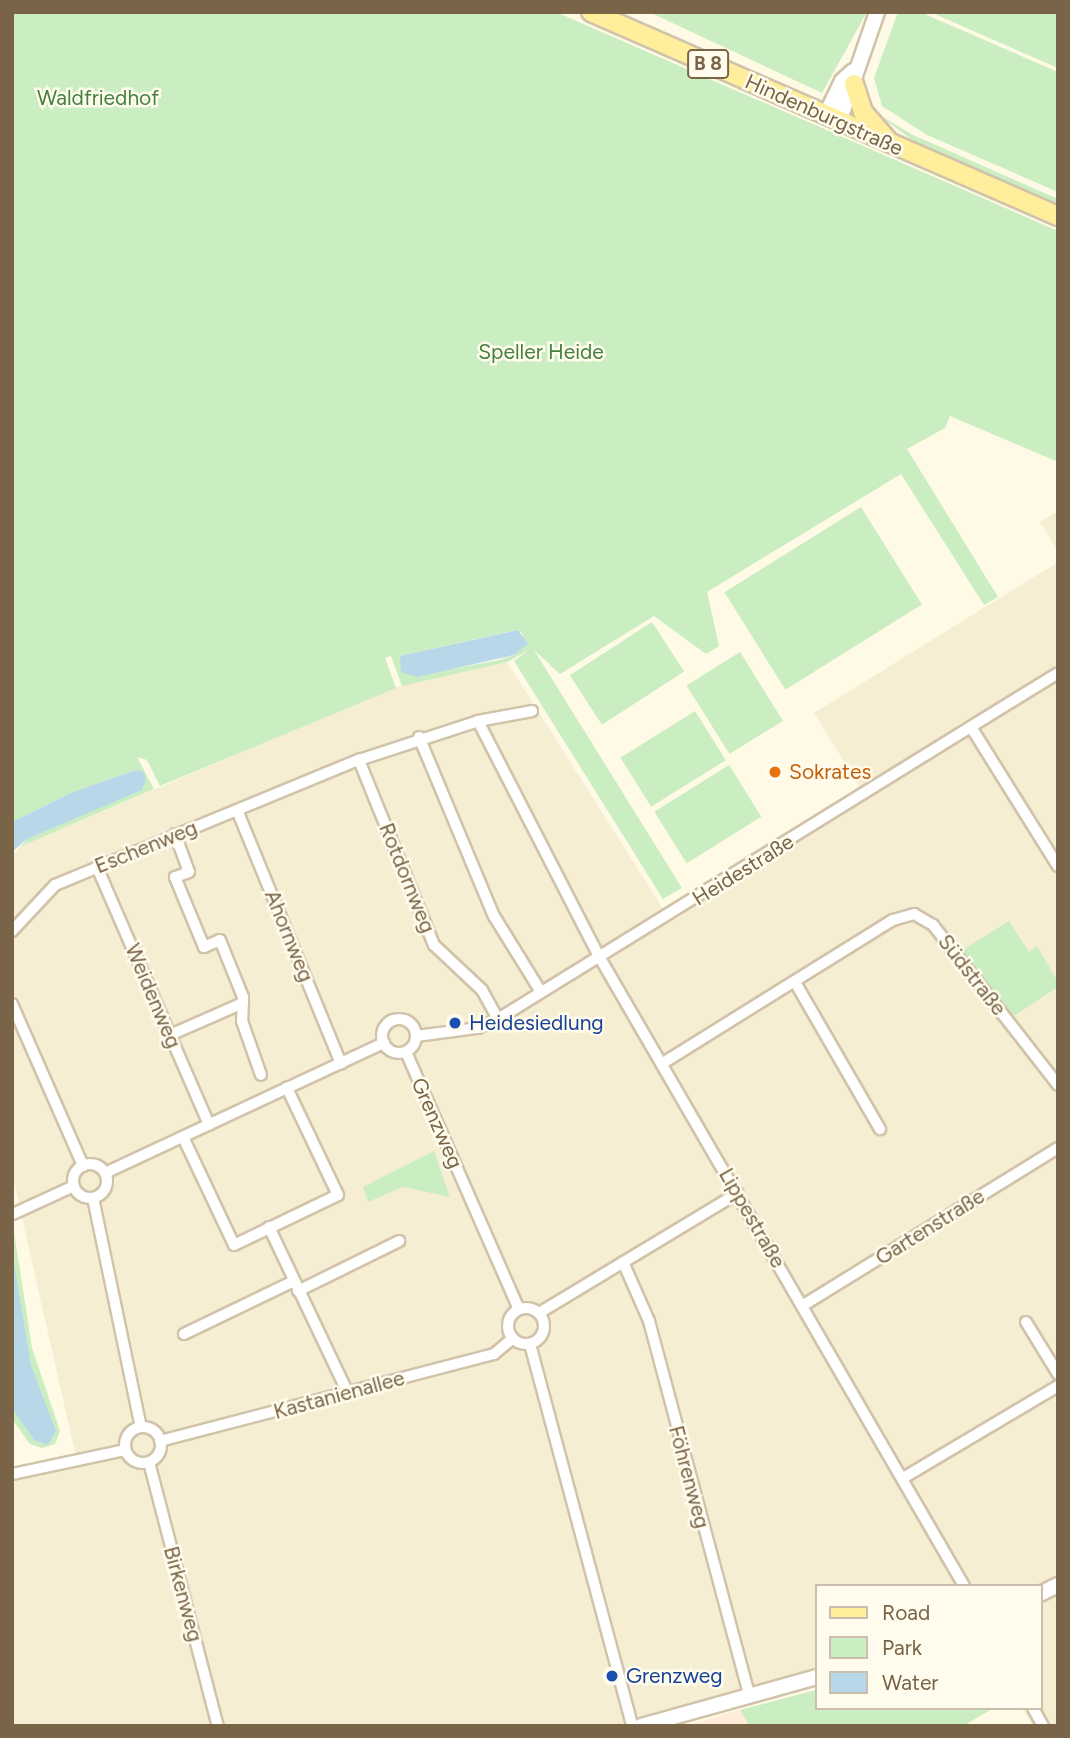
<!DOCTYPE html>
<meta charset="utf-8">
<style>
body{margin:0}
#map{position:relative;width:1070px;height:1738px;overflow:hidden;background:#fefae6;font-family:Figtree,sans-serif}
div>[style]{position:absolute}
.residential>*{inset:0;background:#f6eed3}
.commercial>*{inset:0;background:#ffecd9}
.green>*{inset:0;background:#cbedc2;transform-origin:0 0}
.water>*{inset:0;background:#b8d8ea}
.roads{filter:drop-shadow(2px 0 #d1c3aa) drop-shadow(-2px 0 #d1c3aa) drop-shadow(0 2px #d1c3aa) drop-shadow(0 -2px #d1c3aa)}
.minor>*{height:10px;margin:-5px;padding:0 5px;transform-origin:5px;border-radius:5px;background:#fff}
.minor>.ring{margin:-5px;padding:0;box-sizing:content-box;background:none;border:10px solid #fff;border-radius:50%}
.tertiary>*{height:14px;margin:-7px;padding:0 7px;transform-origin:7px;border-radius:7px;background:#fff}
.primary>*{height:18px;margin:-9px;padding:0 9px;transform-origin:9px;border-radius:9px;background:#ffef9c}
.dots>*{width:19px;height:19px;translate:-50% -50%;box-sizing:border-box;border:4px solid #fffcee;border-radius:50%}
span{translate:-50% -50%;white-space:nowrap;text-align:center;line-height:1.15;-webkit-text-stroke:5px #fffcee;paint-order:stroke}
.shield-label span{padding:2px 5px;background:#fffcee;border:2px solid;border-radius:5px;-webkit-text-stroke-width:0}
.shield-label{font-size:19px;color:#7a6448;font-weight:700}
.park-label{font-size:21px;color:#44813e}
.street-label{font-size:21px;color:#7a6448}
.food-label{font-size:21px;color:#c56008}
.left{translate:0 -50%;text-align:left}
.transit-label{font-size:21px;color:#164399}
.frame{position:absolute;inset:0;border:14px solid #7a6448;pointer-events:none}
.legend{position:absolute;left:815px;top:1584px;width:228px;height:126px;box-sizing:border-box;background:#fffcee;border:2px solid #cabfac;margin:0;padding:9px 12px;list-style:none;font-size:21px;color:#7a6448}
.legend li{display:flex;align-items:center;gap:14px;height:35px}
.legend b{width:35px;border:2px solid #cabfac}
</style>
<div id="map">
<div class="residential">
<div style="clip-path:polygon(1058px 511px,1058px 551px,1040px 522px)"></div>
<div style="clip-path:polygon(1058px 562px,1058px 1726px,1033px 1726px,1022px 1708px,1040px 1708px,1040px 1586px,816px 1586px,816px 1677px,641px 1726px,12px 1726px,12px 1474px,76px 1457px,12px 1173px,12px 857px,22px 846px,388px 690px,441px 673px,507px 662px,663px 909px,860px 787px,814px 713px)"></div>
</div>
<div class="commercial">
<div style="clip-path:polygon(740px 1710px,749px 1726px,685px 1726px)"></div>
</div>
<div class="green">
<div style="clip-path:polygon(evenodd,12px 12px,556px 12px,1058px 231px,1058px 462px,950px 416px,945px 428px,907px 449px,998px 597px,984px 605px,901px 474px,707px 592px,719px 646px,706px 654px,654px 616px,560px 674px,534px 650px,682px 888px,663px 899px,514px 661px,529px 650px,507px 662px,402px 686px,391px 656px,385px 658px,396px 688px,160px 786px,147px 760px,137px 757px,154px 789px,22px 846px,12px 857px,27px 839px,144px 787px,136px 770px,73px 792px,12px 822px,12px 12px,517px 630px,523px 634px,514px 655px,499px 660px,453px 669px,400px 656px,517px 630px)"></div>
<div style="clip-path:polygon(649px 12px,867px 12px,822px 93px)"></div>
<div style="clip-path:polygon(898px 12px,920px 12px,1058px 72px,1058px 192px,927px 135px,882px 106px,874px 78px)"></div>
<div style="clip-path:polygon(930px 12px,1058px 12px,1058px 68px)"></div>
<div style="clip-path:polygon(873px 111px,913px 135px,1058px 199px,1058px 207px,923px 148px)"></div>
<div style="left:861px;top:507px;width:115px;height:161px;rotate:58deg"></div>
<div style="left:652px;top:622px;width:59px;height:98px;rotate:57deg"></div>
<div style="left:740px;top:652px;width:81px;height:63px;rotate:58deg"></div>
<div style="left:695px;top:711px;width:58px;height:88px;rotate:58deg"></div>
<div style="left:729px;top:765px;width:61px;height:88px;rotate:58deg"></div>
<div style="clip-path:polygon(1009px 921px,1029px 952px,1037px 946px,1058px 982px,1058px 987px,1012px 1017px,961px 951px)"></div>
<div style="clip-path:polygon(434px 1151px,450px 1197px,403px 1187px,368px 1202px,363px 1187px)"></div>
<div style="clip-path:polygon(12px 1219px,32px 1348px,60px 1431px,55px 1444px,42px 1448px,30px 1444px,12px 1419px)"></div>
<div style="clip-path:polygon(816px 1690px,816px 1708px,994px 1708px,963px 1726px,749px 1726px,740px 1710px)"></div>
</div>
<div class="water">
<div style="clip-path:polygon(518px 630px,528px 644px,514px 655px,417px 677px,401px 672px,400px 656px)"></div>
<div style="clip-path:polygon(136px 770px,144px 772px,146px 780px,142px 790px,27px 839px,12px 852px,14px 821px,73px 792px)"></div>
<div style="clip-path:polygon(12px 1251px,31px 1366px,56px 1431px,48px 1445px,34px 1440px,12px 1408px)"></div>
</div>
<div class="roads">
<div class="minor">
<div style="left:478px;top:721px;width:55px;rotate:-10.5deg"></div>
<div style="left:971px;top:727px;width:164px;rotate:58deg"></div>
<div style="left:419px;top:737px;width:194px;rotate:67.3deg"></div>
<div style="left:494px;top:916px;width:89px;rotate:58.3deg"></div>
<div style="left:237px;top:810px;width:274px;rotate:67.7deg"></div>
<div style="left:175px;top:834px;width:40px;rotate:69.8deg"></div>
<div style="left:189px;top:872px;width:15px;rotate:160deg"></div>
<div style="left:175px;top:877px;width:76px;rotate:67.5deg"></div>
<div style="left:204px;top:947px;width:17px;rotate:-24deg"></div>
<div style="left:220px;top:940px;width:61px;rotate:68deg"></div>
<div style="left:243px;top:997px;width:24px;rotate:92deg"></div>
<div style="left:242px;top:1021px;width:57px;rotate:70.6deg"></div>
<div style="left:97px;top:867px;width:281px;rotate:66.5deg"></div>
<div style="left:12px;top:931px;width:63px;rotate:-46.9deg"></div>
<div style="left:55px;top:885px;width:329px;rotate:-22.4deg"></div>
<div style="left:795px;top:982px;width:170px;rotate:60deg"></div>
<div style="left:12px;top:1004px;width:177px;rotate:66.3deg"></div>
<div style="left:498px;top:1019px;width:33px;rotate:-119deg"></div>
<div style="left:482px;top:990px;width:66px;rotate:-136.8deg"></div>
<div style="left:434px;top:945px;width:200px;rotate:-112.1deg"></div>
<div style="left:359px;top:760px;width:125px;rotate:-18.1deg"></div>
<div style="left:478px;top:721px;width:267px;rotate:62.8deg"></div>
<div style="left:600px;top:958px;width:726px;rotate:59.9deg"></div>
<div class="ring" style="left:382px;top:1019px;width:24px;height:24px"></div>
<div style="left:170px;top:1035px;width:80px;rotate:-23.7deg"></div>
<div style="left:416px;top:1036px;width:63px;rotate:-7.4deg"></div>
<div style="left:478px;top:1028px;width:22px;rotate:-24deg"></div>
<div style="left:498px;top:1019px;width:658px;rotate:-31.71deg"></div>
<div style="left:406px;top:1052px;width:281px;rotate:66.3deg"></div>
<div style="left:663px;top:1063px;width:271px;rotate:-31.9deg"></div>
<div style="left:893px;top:920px;width:22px;rotate:-16deg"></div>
<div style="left:914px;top:914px;width:22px;rotate:30deg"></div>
<div style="left:933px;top:925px;width:203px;rotate:52deg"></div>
<div style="left:183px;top:1137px;width:119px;rotate:64.7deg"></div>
<div style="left:234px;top:1245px;width:115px;rotate:-25.7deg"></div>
<div style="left:338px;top:1195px;width:119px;rotate:-115.5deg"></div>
<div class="ring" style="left:73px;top:1164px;width:24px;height:24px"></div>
<div style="left:105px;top:1173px;width:308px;rotate:-25deg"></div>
<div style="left:93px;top:1198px;width:234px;rotate:78.2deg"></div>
<div style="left:13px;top:1214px;width:67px;rotate:-24.7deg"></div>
<div style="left:269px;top:1227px;width:184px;rotate:64.6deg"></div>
<div style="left:623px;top:1262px;width:64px;rotate:66.2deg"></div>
<div style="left:649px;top:1321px;width:387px;rotate:75deg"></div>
<div style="left:298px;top:1291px;width:113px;rotate:-26.3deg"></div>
<div style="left:802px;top:1306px;width:301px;rotate:-31.7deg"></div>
<div class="ring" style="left:508px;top:1308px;width:26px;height:26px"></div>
<div style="left:539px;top:1313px;width:232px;rotate:-31.1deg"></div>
<div style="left:1026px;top:1322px;width:61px;rotate:58.4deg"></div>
<div style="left:184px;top:1334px;width:122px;rotate:-25.7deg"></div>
<div style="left:530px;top:1344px;width:395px;rotate:75deg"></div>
<div class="ring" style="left:125px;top:1427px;width:26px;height:26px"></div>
<div style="left:160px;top:1441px;width:345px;rotate:-14.6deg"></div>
<div style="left:494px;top:1354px;width:23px;rotate:-40deg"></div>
<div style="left:149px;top:1462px;width:273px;rotate:75.4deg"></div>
<div style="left:12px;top:1474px;width:116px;rotate:-12deg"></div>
<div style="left:903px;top:1478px;width:180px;rotate:-30.7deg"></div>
<div style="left:1033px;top:1708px;width:21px;rotate:61deg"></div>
</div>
<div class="tertiary">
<div style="left:825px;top:116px;width:39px;rotate:-64deg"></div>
<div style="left:842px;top:81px;width:15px;rotate:-42deg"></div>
<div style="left:839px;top:122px;width:116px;rotate:-70.9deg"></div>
<div style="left:1040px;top:1594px;width:20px;rotate:-27deg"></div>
<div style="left:641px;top:1726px;width:182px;rotate:-15.6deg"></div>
</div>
<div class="primary">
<div style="left:591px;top:12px;width:510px;rotate:23.6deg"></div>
<div style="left:854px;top:84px;width:29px;rotate:72deg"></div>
<div style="left:863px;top:112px;width:38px;rotate:49deg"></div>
</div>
</div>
<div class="dots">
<div style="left:775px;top:772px;background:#e8710a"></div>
<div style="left:455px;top:1023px;background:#1a4fb4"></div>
<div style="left:612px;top:1676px;background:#1a4fb4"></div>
</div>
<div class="shield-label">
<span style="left:708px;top:64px">B 8</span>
</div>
<div class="park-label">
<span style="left:98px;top:98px">Waldfriedhof</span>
<span style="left:541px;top:352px">Speller Heide</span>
</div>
<div class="street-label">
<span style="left:824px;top:115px;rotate:24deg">Hindenburgstraße</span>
<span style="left:146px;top:847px;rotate:-22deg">Eschenweg</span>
<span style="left:743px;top:870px;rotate:-32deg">Heidestraße</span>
<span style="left:407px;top:878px;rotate:68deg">Rotdornweg</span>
<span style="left:289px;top:936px;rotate:68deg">Ahornweg</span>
<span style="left:972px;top:975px;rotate:52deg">Südstraße</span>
<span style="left:153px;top:996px;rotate:67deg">Weidenweg</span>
<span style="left:437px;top:1123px;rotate:66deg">Grenzweg</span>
<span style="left:752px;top:1218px;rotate:60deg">Lippestraße</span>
<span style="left:930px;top:1227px;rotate:-32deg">Gartenstraße</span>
<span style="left:339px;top:1395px;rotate:-15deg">Kastanienallee</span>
<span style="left:689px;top:1477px;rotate:75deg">Föhrenweg</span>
<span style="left:183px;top:1594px;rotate:75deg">Birkenweg</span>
</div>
<div class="food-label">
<span class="left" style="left:789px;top:772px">Sokrates</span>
</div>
<div class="transit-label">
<span class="left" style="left:469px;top:1023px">Heidesiedlung</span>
<span class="left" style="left:626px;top:1676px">Grenzweg</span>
</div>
<div class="frame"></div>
<ul class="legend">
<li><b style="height:9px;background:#ffef9c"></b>Road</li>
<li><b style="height:19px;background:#cbedc2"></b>Park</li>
<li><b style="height:19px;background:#b8d8ea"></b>Water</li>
</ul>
</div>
